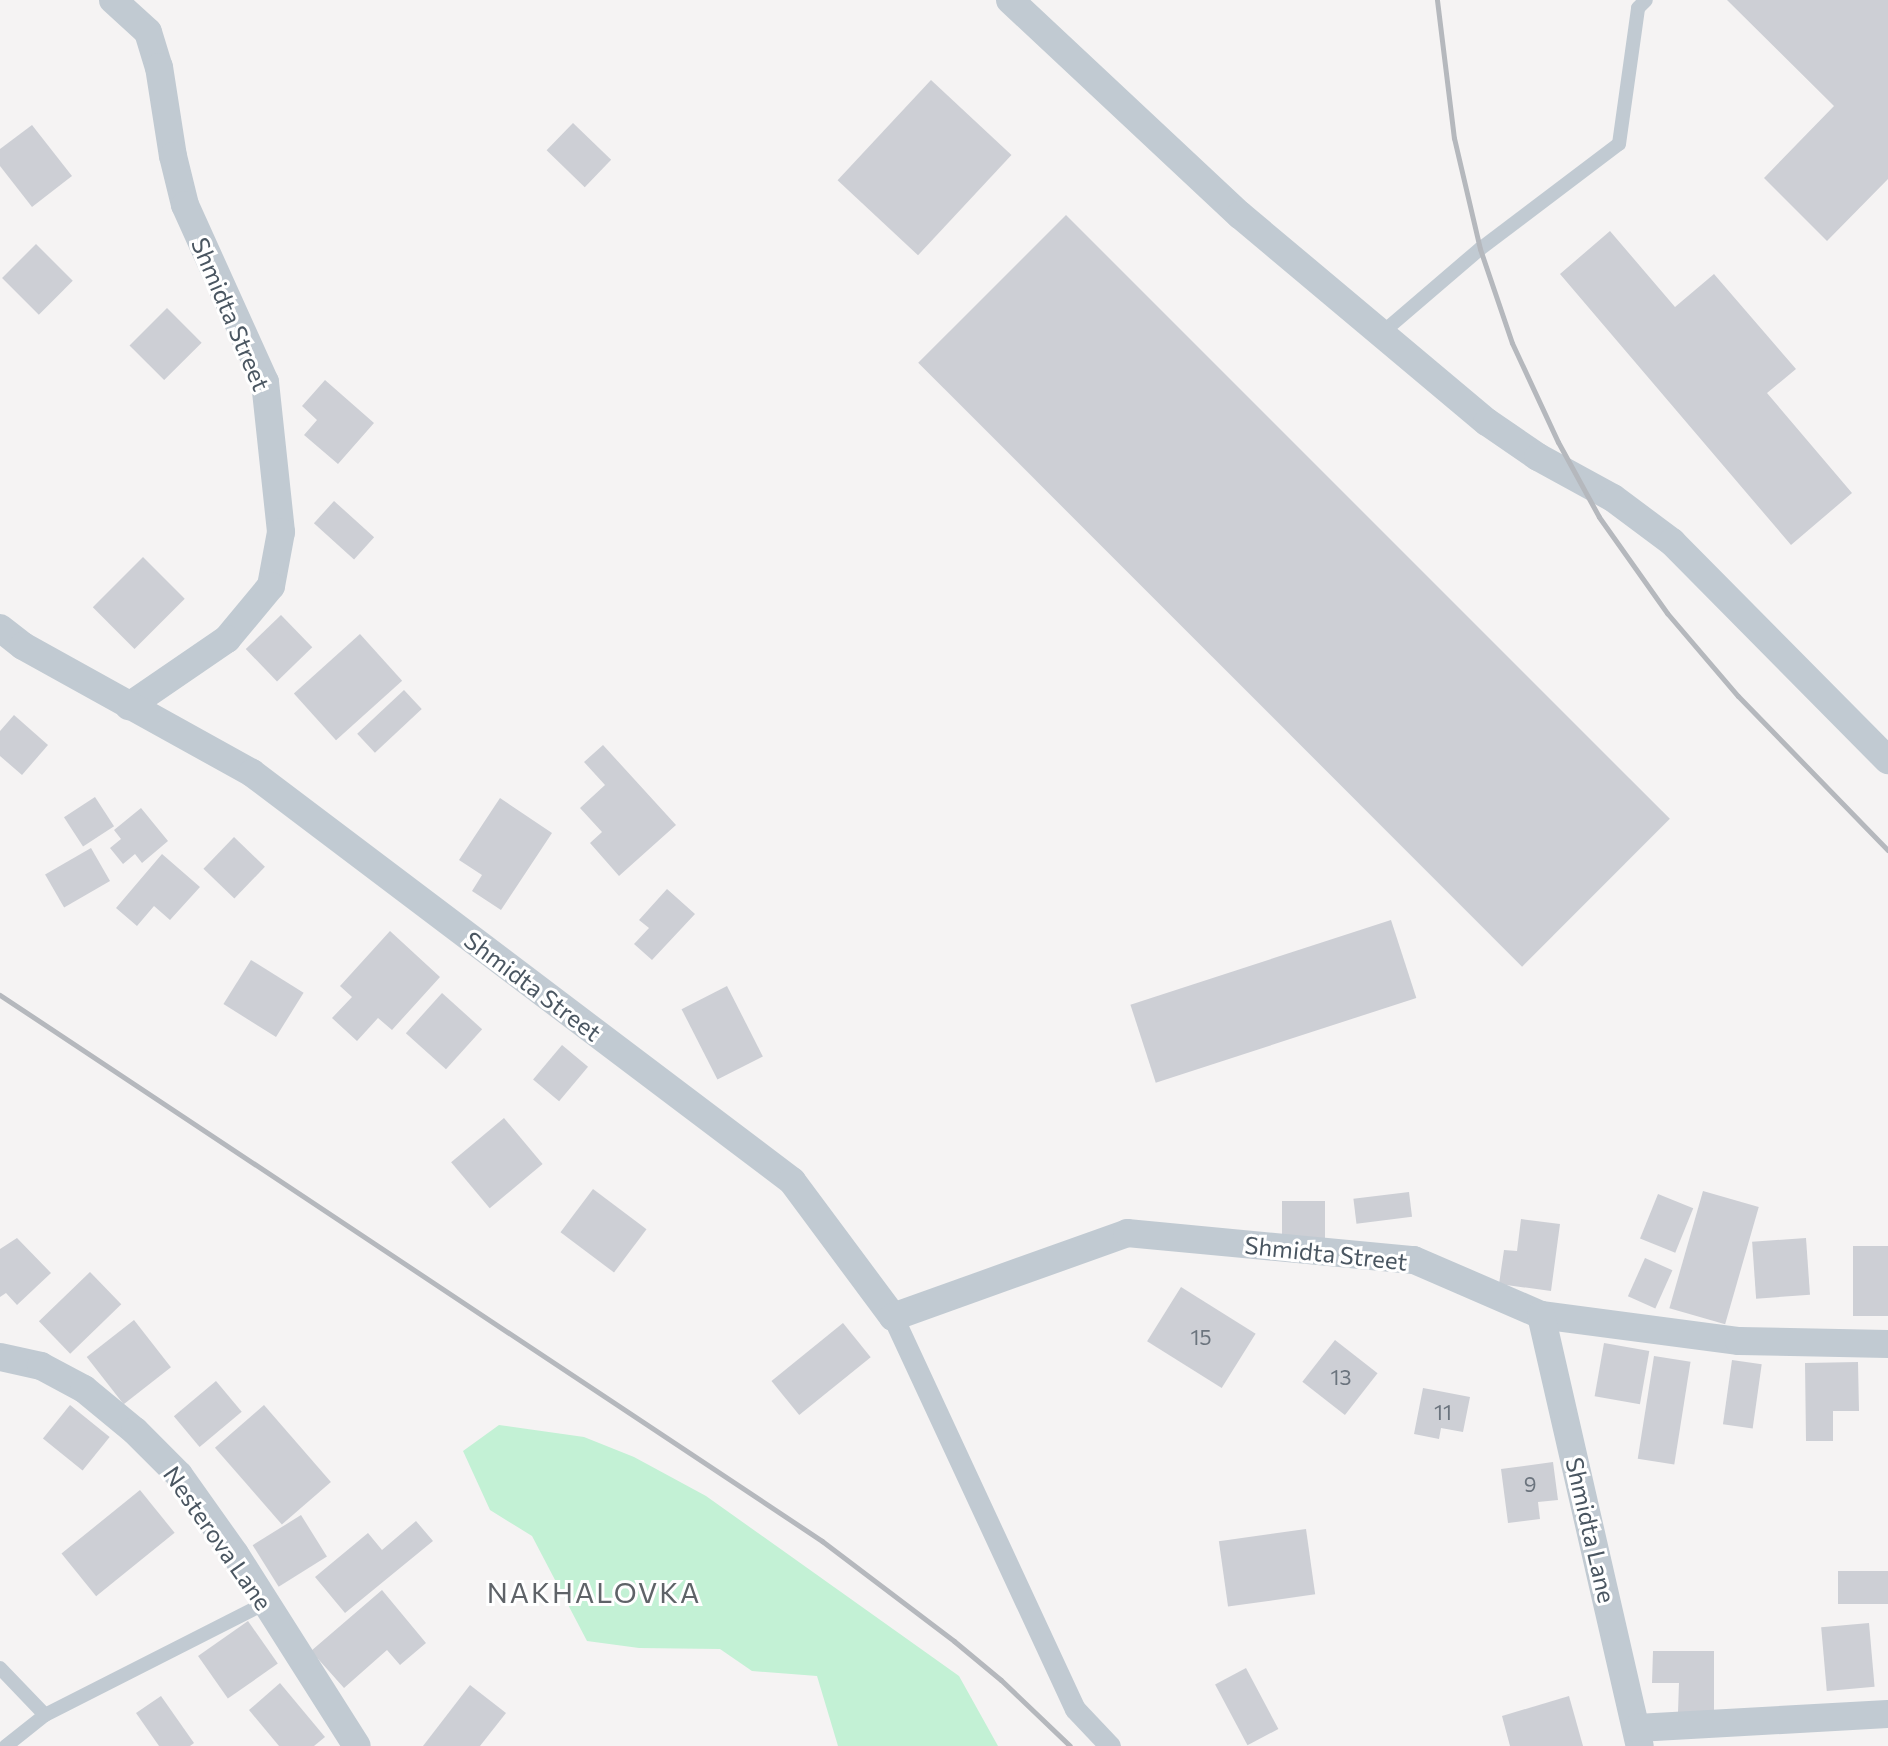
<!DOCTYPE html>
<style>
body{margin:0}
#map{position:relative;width:1888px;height:1746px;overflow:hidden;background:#f5f3f3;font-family:Commissioner,sans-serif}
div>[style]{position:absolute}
.green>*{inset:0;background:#c3f1d5}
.building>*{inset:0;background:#cdcfd5;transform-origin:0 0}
.service>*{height:14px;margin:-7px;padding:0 7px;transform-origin:7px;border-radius:7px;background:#c1cad2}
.pedestrian>*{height:21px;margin:-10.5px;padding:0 10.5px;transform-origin:10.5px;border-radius:10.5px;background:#c1cad2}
.minor>*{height:28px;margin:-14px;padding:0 14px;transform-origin:14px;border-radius:14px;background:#c1cad2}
.rail>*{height:5px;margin:-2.5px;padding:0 2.5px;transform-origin:2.5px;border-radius:2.5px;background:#b5b8bd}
span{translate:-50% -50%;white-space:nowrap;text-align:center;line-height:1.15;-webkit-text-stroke:6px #fff;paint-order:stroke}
.number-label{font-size:21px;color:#6b747e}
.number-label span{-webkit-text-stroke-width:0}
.street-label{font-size:24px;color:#4a5661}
.quarter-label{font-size:28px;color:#5f6368;letter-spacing:2px}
</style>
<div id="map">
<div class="green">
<div style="clip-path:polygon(499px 1425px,584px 1437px,634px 1457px,706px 1496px,959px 1676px,998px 1746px,838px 1746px,817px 1676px,752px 1671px,720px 1649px,639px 1648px,587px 1641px,532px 1536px,490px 1510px,463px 1451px)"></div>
</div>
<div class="building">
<div style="clip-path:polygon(1727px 0,1888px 0,1888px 179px,1827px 241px,1764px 178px,1834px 106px)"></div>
<div style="left:931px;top:80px;width:110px;height:137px;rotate:43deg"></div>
<div style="left:573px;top:123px;width:53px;height:38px;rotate:44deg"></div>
<div style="clip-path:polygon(32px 125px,72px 176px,32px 207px,0 166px,0 149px)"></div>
<div style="left:1066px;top:215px;width:854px;height:209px;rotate:45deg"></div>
<div style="clip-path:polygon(1610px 231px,1675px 307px,1714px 274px,1796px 369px,1767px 393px,1852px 493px,1791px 545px,1560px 274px)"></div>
<div style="left:36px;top:244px;width:52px;height:48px;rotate:45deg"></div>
<div style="left:167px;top:308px;width:49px;height:53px;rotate:45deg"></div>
<div style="clip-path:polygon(325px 380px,374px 423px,338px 464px,304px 435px,317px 420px,302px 406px)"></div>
<div style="left:334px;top:501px;width:54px;height:30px;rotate:42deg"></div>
<div style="left:143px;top:557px;width:59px;height:71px;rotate:45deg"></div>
<div style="left:281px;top:615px;width:45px;height:49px;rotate:46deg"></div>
<div style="left:360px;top:634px;width:63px;height:89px;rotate:48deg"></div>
<div style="left:404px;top:690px;width:26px;height:64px;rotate:47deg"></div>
<div style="clip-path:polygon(14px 715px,48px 745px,22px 775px,0 756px,0 731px)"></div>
<div style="clip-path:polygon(603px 745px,676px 825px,619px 876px,590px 843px,602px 832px,580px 808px,605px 785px,584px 762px)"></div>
<div style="left:95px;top:797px;width:35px;height:37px;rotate:57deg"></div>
<div style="clip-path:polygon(500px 798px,552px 833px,501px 910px,472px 891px,482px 875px,459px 860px)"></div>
<div style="clip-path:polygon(141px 808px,168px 841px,142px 863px,135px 854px,123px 864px,110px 848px,121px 839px,114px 830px)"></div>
<div style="left:234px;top:837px;width:43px;height:44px;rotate:44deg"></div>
<div style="left:91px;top:848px;width:38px;height:53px;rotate:60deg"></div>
<div style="clip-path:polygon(162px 854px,200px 887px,170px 920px,154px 906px,137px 926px,116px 908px)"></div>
<div style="clip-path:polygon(667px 889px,695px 914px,652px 960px,634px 944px,649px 928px,639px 920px)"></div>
<div style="left:1391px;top:920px;width:82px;height:274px;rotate:72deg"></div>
<div style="clip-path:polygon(390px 931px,440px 977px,392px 1030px,378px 1018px,357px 1041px,332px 1018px,352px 997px,340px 986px)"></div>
<div style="left:251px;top:960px;width:62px;height:52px;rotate:32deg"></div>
<div style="left:727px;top:986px;width:79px;height:51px;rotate:63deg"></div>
<div style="left:442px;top:993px;width:54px;height:54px;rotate:42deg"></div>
<div style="left:562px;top:1045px;width:34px;height:45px;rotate:40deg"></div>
<div style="left:504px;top:1118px;width:60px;height:69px;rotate:50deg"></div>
<div style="left:593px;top:1189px;width:67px;height:54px;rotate:37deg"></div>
<div style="left:1703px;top:1191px;width:58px;height:122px;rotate:16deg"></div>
<div style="left:1409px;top:1192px;width:25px;height:56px;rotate:83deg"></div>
<div style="left:1658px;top:1194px;width:38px;height:48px;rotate:22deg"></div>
<div style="left:1325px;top:1201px;width:41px;height:43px;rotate:90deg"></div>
<div style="clip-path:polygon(1521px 1219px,1560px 1224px,1551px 1291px,1499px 1284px,1504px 1250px,1517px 1251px)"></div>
<div style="clip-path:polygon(17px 1238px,51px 1273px,17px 1305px,6px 1293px,0 1297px,0 1249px)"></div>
<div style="left:1806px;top:1238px;width:57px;height:54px;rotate:86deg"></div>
<div style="left:1888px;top:1246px;width:70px;height:35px;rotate:90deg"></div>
<div style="left:1645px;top:1258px;width:30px;height:42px;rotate:24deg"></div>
<div style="left:90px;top:1272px;width:45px;height:71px;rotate:46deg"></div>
<div style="left:1181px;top:1287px;width:88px;height:64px;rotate:32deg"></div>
<div style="left:134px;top:1320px;width:60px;height:60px;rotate:52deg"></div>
<div style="left:843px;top:1323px;width:44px;height:92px;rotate:51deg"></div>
<div style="left:1335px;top:1340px;width:54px;height:53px;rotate:38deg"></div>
<div style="left:1604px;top:1343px;width:46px;height:54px;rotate:10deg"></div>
<div style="left:1654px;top:1356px;width:37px;height:104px;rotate:9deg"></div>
<div style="left:1732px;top:1360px;width:30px;height:65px;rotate:8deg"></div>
<div style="clip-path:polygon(1858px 1362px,1859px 1411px,1833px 1411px,1833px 1441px,1806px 1441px,1805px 1363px)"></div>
<div style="left:216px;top:1381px;width:40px;height:55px;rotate:50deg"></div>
<div style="clip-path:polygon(1423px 1388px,1470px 1397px,1463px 1432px,1441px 1428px,1439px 1439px,1414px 1434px)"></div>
<div style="left:70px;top:1405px;width:51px;height:43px;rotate:39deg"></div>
<div style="left:264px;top:1405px;width:102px;height:65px;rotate:49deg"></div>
<div style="clip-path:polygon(1553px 1462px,1558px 1500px,1538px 1502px,1540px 1519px,1508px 1523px,1501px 1469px)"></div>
<div style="left:140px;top:1490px;width:55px;height:101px;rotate:51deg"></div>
<div style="left:301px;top:1515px;width:49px;height:57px;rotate:58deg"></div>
<div style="clip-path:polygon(416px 1521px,433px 1541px,345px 1613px,315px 1577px,368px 1533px,382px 1550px)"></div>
<div style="left:1306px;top:1529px;width:66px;height:88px;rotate:82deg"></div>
<div style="left:1888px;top:1571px;width:33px;height:50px;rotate:90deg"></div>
<div style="clip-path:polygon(382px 1590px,426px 1643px,400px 1665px,387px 1650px,344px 1688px,311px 1651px)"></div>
<div style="left:248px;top:1621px;width:52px;height:61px;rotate:55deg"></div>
<div style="left:1869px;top:1623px;width:64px;height:48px;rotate:85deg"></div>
<div style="clip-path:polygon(1653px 1651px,1714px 1651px,1714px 1712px,1678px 1712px,1679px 1683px,1652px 1683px)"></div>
<div style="left:1246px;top:1668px;width:69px;height:35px;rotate:62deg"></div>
<div style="clip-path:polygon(280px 1683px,325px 1737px,314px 1746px,279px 1746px,249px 1710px)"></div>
<div style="clip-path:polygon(470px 1685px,506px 1713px,480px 1746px,423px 1746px)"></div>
<div style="clip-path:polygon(161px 1696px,194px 1743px,190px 1746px,159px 1746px,136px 1713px)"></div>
<div style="clip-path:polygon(1569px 1696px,1583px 1746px,1510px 1746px,1502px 1716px)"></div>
</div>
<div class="service">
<div style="left:1383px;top:332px;width:128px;rotate:-40.6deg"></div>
<div style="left:1480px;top:249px;width:174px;rotate:-37.1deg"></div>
<div style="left:1619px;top:144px;width:137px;rotate:-82deg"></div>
<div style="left:1638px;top:8px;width:11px;rotate:-45deg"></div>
<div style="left:0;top:1668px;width:65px;rotate:46.2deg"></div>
<div style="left:6px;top:1746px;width:50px;rotate:-38.5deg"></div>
<div style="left:45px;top:1715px;width:248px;rotate:-26.9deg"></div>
</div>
<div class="pedestrian">
<div style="left:893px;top:1317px;width:432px;rotate:65.1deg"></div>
<div style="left:1075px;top:1709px;width:51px;rotate:46.6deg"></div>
</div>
<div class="minor">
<div style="left:113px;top:0;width:47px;rotate:42.4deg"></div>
<div style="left:148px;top:32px;width:37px;rotate:73deg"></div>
<div style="left:159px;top:67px;width:90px;rotate:81.1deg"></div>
<div style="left:173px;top:156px;width:50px;rotate:76.2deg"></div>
<div style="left:185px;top:205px;width:194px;rotate:65.7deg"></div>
<div style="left:265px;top:382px;width:151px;rotate:83.9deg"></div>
<div style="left:281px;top:532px;width:55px;rotate:100.5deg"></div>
<div style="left:271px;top:586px;width:69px;rotate:129.7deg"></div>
<div style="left:227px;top:639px;width:119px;rotate:145.6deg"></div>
<div style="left:1010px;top:0;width:315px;rotate:43.1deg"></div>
<div style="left:1240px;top:215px;width:322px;rotate:40deg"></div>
<div style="left:1487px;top:422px;width:62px;rotate:34.5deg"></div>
<div style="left:1538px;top:457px;width:85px;rotate:28.7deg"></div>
<div style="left:1613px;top:498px;width:74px;rotate:36.7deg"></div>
<div style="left:1672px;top:542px;width:307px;rotate:45.3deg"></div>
<div style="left:0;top:628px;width:29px;rotate:38deg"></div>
<div style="left:23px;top:646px;width:262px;rotate:29deg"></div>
<div style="left:252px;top:773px;width:677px;rotate:37.07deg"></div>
<div style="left:792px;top:1181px;width:169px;rotate:53.4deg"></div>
<div style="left:893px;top:1317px;width:249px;rotate:-19.7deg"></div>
<div style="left:1127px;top:1233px;width:288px;rotate:5.4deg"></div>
<div style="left:1414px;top:1260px;width:138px;rotate:23.4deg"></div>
<div style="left:1541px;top:1315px;width:200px;rotate:7.5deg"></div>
<div style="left:1739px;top:1341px;width:149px;rotate:1.2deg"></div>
<div style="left:1541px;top:1315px;width:442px;rotate:77.1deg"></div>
<div style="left:0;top:1357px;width:42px;rotate:12.4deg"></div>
<div style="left:41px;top:1366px;width:49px;rotate:28.1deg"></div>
<div style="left:84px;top:1389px;width:66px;rotate:39.5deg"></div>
<div style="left:135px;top:1431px;width:62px;rotate:45deg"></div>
<div style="left:179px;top:1475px;width:97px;rotate:54.7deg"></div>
<div style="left:235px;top:1554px;width:227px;rotate:57.6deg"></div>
<div style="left:1637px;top:1728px;width:251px;rotate:-3.2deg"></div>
</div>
<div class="rail">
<div style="left:1437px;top:0;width:139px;rotate:83deg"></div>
<div style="left:1454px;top:138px;width:114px;rotate:76.8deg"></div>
<div style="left:1480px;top:249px;width:99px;rotate:71.2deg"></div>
<div style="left:1512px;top:343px;width:109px;rotate:65.1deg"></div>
<div style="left:1558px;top:442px;width:85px;rotate:61.3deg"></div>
<div style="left:1599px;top:517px;width:118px;rotate:54.7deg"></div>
<div style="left:1667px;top:613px;width:109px;rotate:49.5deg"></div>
<div style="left:1738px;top:696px;width:215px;rotate:45.8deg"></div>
<div style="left:0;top:995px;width:987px;rotate:33.59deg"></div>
<div style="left:822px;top:1541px;width:166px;rotate:37.1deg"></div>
<div style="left:954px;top:1641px;width:61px;rotate:39.7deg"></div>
<div style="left:1001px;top:1680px;width:95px;rotate:43.7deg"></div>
</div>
<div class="number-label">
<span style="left:1201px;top:1337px">15</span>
<span style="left:1341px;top:1377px">13</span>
<span style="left:1443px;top:1412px">11</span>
<span style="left:1530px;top:1484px">9</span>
</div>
<div class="street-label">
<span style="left:231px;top:314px;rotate:67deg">Shmidta Street</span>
<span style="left:533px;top:986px;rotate:37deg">Shmidta Street</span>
<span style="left:1326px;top:1253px;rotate:6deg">Shmidta Street</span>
<span style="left:1591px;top:1530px;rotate:77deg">Shmidta Lane</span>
<span style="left:218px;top:1538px;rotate:55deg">Nesterova Lane</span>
</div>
<div class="quarter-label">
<span style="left:594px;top:1592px">NAKHALOVKA</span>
</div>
</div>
